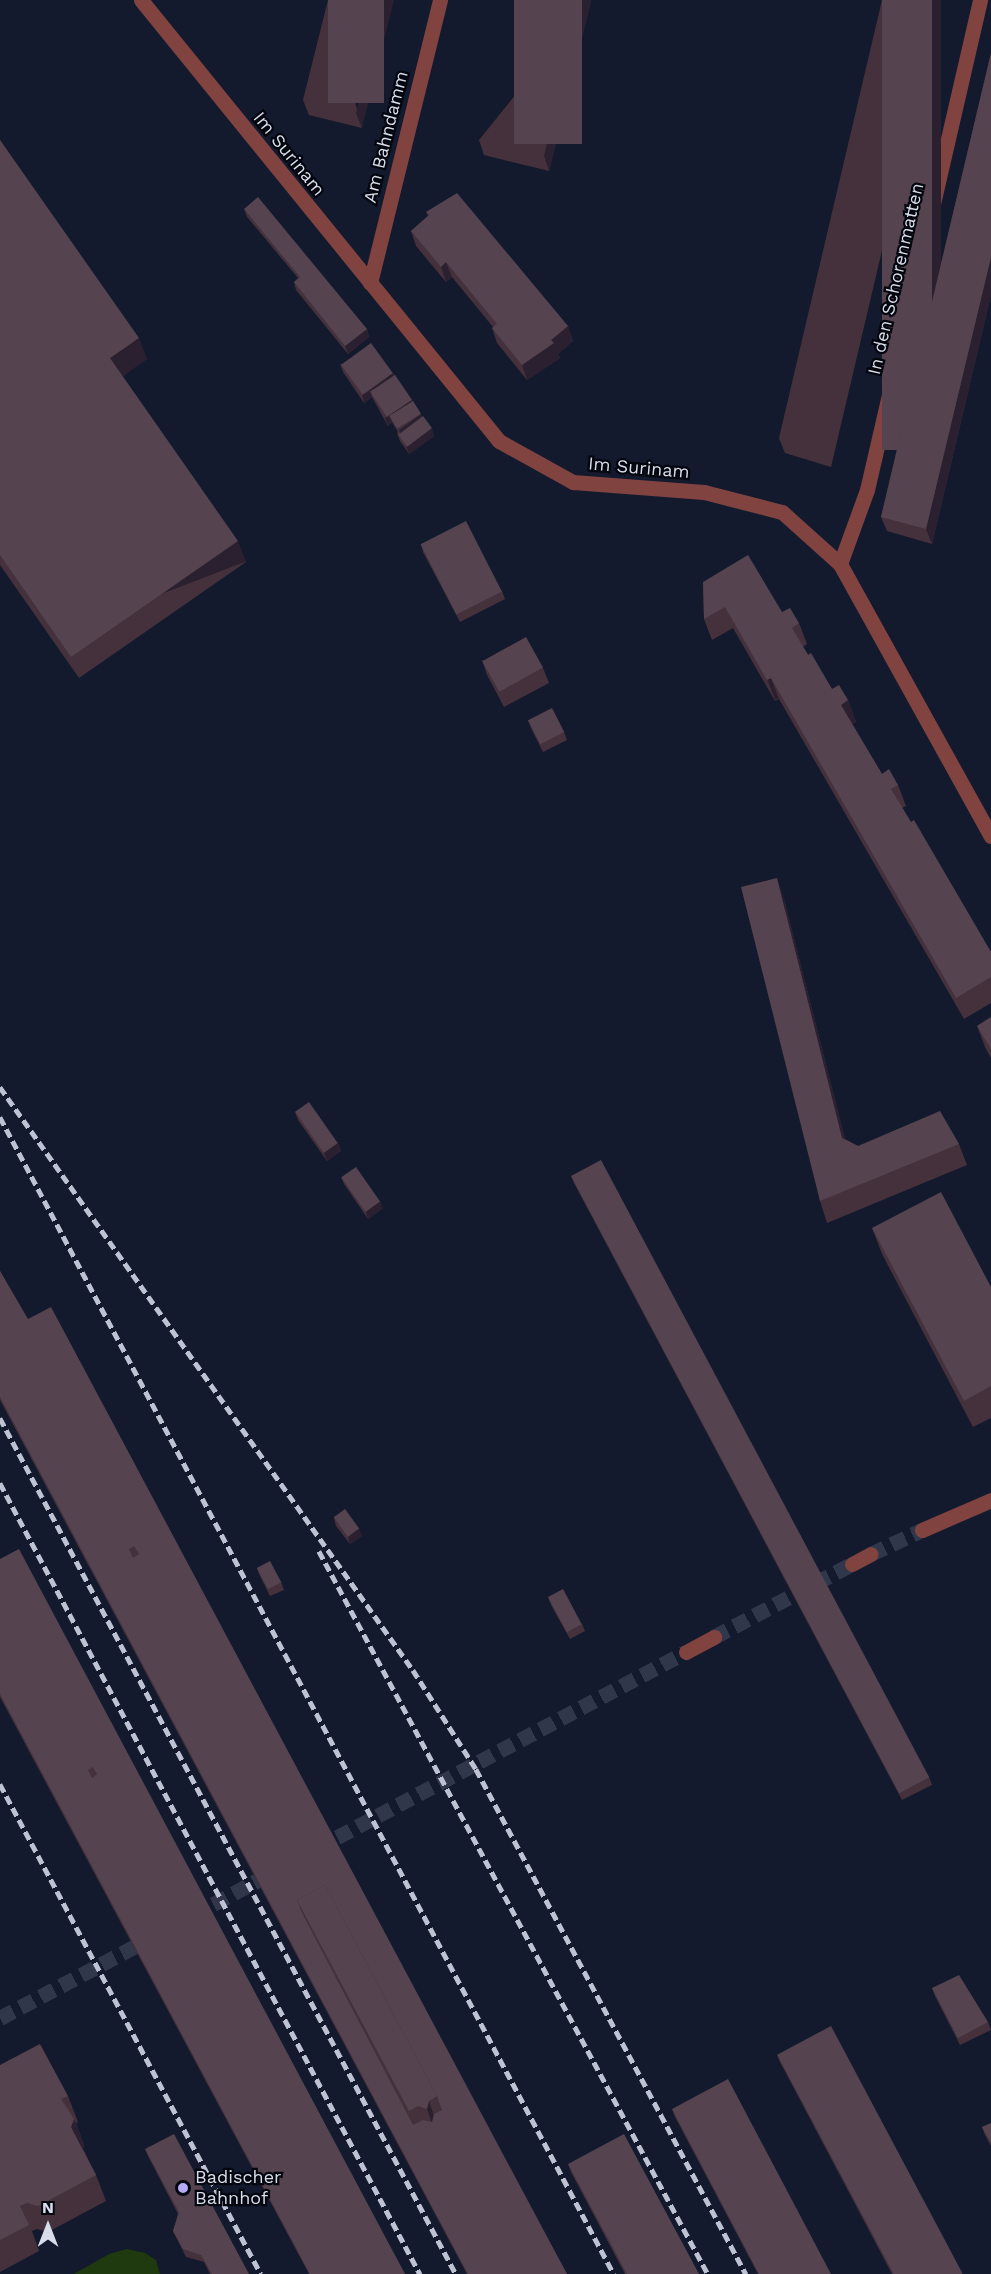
<!DOCTYPE html>
<style>
body{margin:0}
#map{position:relative;width:991px;height:2274px;overflow:hidden;background:#131a2e;font-family:"Work Sans",sans-serif}
div>[style]{position:absolute}
.green>*{inset:0;background:#1e3a0e}
.minor-tunnel>*{height:15px;margin-top:-7.5px;transform-origin:0;background:repeating-linear-gradient(90deg,#31374a 0 15px,transparent 0 23px)}
.minor>*{height:15px;margin:-7.5px;padding:0 7.5px;transform-origin:7.5px;border-radius:7.5px;background:#804340}
.rail>*{height:4.5px;margin-top:-2.25px;transform-origin:0;background:repeating-linear-gradient(90deg,#bdc3d2 0 9px,transparent 0 13.5px)}
.wall>*{inset:0;background:#45313c}
.shaded-wall>*{inset:0;background:#2a202f;transform-origin:0 0}
.building>*{inset:0;background:#55434f;transform-origin:0 0}
.dots>*{width:16px;height:16px;translate:-50% -50%;box-sizing:border-box;border:3px solid #04060e;border-radius:50%}
span{translate:-50% -50%;white-space:nowrap;text-align:center;line-height:1.15;-webkit-text-stroke:4.5px #04060e;paint-order:stroke}
.street-label{font-size:18px;color:#d8ddeb}
.poi-label{font-size:18px;color:#d8ddeb}
.left{translate:0 -50%;text-align:left}
.north{position:absolute;left:18px;top:2196px;width:60px;height:60px;-webkit-text-stroke:4px #04060e;paint-order:stroke;rotate:0deg;font-size:16px;font-weight:700;line-height:24px;text-align:center;color:#d8ddeb}
.north::after{content:'';display:block;margin:auto;width:21px;height:27px;background:#d8ddeb;clip-path:polygon(50% 0,100% 100%,50% 72%,0 100%)}
</style>
<div id="map">
<div class="green">
<div style="clip-path:polygon(127px 2249px,145px 2253px,156px 2260px,160px 2274px,74px 2274px,109px 2254px)"></div>
</div>
<div class="minor-tunnel">
<div style="left:871px;top:1554px;width:56px;rotate:-25.2deg"></div>
<div style="left:714px;top:1637px;width:156px;rotate:-27.9deg"></div>
<div style="left:317px;top:1848px;width:418px;rotate:-28deg"></div>
<div style="left:193px;top:1915px;width:93px;rotate:-28.2deg"></div>
<div style="left:0;top:2018px;width:171px;rotate:-27.9deg"></div>
</div>
<div class="minor">
<div style="left:141px;top:0;width:568px;rotate:50.93deg"></div>
<div style="left:499px;top:441px;width:85px;rotate:29deg"></div>
<div style="left:573px;top:482px;width:131px;rotate:4.4deg"></div>
<div style="left:704px;top:492px;width:81px;rotate:14.4deg"></div>
<div style="left:782px;top:512px;width:78px;rotate:41.9deg"></div>
<div style="left:840px;top:564px;width:311px;rotate:61deg"></div>
<div style="left:370px;top:283px;width:292px;rotate:-76.1deg"></div>
<div style="left:840px;top:564px;width:79px;rotate:-70deg"></div>
<div style="left:867px;top:490px;width:503px;rotate:-77.01deg"></div>
<div style="left:922px;top:1530px;width:75px;rotate:-23.5deg"></div>
<div style="left:852px;top:1564px;width:21px;rotate:-28deg"></div>
<div style="left:686px;top:1652px;width:32px;rotate:-28deg"></div>
</div>
<div class="rail">
<div style="left:0;top:1087px;width:714px;rotate:54.69deg"></div>
<div style="left:413px;top:1670px;width:117px;rotate:57.5deg"></div>
<div style="left:476px;top:1769px;width:573px;rotate:61.87deg"></div>
<div style="left:0;top:1117px;width:1310px;rotate:62.05deg"></div>
<div style="left:0;top:1418px;width:970px;rotate:61.96deg"></div>
<div style="left:0;top:1483px;width:896px;rotate:62.03deg"></div>
<div style="left:319px;top:1551px;width:821px;rotate:61.72deg"></div>
<div style="left:0;top:1784px;width:555px;rotate:61.96deg"></div>
</div>
<div class="wall">
<div style="clip-path:polygon(328px 0,362px 128px,309px 115px,303px 100px)"></div>
<div style="clip-path:polygon(882px 0,941px 0,831px 467px,785px 453px,779px 438px)"></div>
<div style="clip-path:polygon(591px 1px,549px 171px,484px 155px,479px 140px)"></div>
<div style="clip-path:polygon(991px 53px,991px 295px,932px 544px,887px 531px,881px 517px)"></div>
<div style="clip-path:polygon(0 140px,147px 359px,122px 376px,246px 562px,79px 678px,0 565px)"></div>
<div style="clip-path:polygon(244px 209px,367px 329px,369px 337px,348px 354px,296px 290px,294px 282px,298px 278px,247px 217px)"></div>
<div style="clip-path:polygon(426px 212px,568px 326px,573px 341px,558px 354px,560px 358px,527px 380px,497px 343px,492px 328px,493px 327px,452px 277px,446px 282px,416px 246px,411px 231px,428px 216px)"></div>
<div style="clip-path:polygon(340px 364px,393px 373px,412px 400px,434px 436px,409px 454px,400px 441px,397px 433px,398px 432px,392px 422px,388px 426px,372px 397px,364px 403px,343px 372px)"></div>
<div style="clip-path:polygon(421px 544px,502px 591px,505px 599px,460px 622px,423px 552px)"></div>
<div style="clip-path:polygon(703px 582px,782px 612px,799px 623px,807px 644px,803px 647px,832px 689px,848px 700px,856px 722px,852px 724px,882px 774px,898px 785px,906px 806px,902px 808px,991px 952px,991px 1003px,964px 1019px,779px 699px,775px 701px,733px 628px,712px 640px,704px 619px)"></div>
<div style="clip-path:polygon(482px 660px,543px 668px,549px 683px,504px 707px,487px 675px)"></div>
<div style="clip-path:polygon(528px 720px,564px 732px,567px 740px,543px 752px,531px 728px)"></div>
<div style="clip-path:polygon(784px 899px,845px 1139px,858px 1146px,959px 1144px,967px 1165px,827px 1223px,820px 1201px)"></div>
<div style="clip-path:polygon(991px 1017px,991px 1058px,985px 1047px,977px 1026px)"></div>
<div style="clip-path:polygon(295px 1112px,338px 1143px,341px 1151px,327px 1161px,298px 1120px)"></div>
<div style="clip-path:polygon(571px 1175px,929px 1777px,932px 1785px,902px 1800px,574px 1183px)"></div>
<div style="clip-path:polygon(341px 1177px,383px 1208px,368px 1219px,344px 1184px)"></div>
<div style="clip-path:polygon(872px 1228px,991px 1287px,991px 1418px,973px 1427px,882px 1254px)"></div>
<div style="clip-path:polygon(0 1271px,567px 2274px,467px 2274px,0 1400px)"></div>
<div style="clip-path:polygon(334px 1518px,362px 1536px,350px 1544px,336px 1526px)"></div>
<div style="clip-path:polygon(0 1559px,405px 2274px,309px 2274px,0 1697px)"></div>
<div style="clip-path:polygon(257px 1568px,281px 1582px,284px 1590px,270px 1596px,260px 1576px)"></div>
<div style="clip-path:polygon(548px 1597px,582px 1624px,585px 1631px,570px 1639px,551px 1605px)"></div>
<div style="clip-path:polygon(932px 1988px,988px 2022px,991px 2030px,960px 2045px,935px 1996px)"></div>
<div style="clip-path:polygon(777px 2055px,962px 2274px,892px 2274px,780px 2062px)"></div>
<div style="clip-path:polygon(0 2065px,68px 2096px,78px 2122px,76px 2123px,84px 2145px,83px 2149px,96px 2175px,106px 2201px,48px 2232px,37px 2229px,32px 2231px,39px 2251px,0 2272px)"></div>
<div style="clip-path:polygon(672px 2109px,831px 2274px,758px 2274px,675px 2117px)"></div>
<div style="clip-path:polygon(991px 2123px,991px 2146px,985px 2135px,982px 2127px)"></div>
<div style="clip-path:polygon(145px 2149px,249px 2274px,210px 2274px,204px 2262px,186px 2257px,173px 2231px,178px 2214px,148px 2156px)"></div>
<div style="clip-path:polygon(568px 2164px,699px 2274px,625px 2274px,571px 2172px)"></div>
</div>
<div class="shaded-wall">
<div style="clip-path:polygon(384px 0,394px 0,362px 128px,356px 113px)"></div>
<div style="clip-path:polygon(582px 0,591px 0,591px 1px,549px 171px,544px 156px)"></div>
<div style="left:932px;top:0;width:9px;height:464px"></div>
<div style="clip-path:polygon(991px 257px,991px 295px,932px 544px,926px 529px)"></div>
<div style="clip-path:polygon(446px 262px,452px 277px,446px 282px,441px 267px)"></div>
<div style="clip-path:polygon(568px 326px,573px 341px,558px 354px,560px 358px,527px 380px,522px 365px)"></div>
<div style="clip-path:polygon(367px 329px,369px 337px,348px 354px,345px 346px)"></div>
<div style="clip-path:polygon(139px 338px,147px 359px,118px 380px,110px 358px)"></div>
<div style="clip-path:polygon(393px 373px,396px 381px,370px 391px,372px 397px,364px 403px,362px 395px)"></div>
<div style="clip-path:polygon(412px 400px,415px 407px,390px 417px,392px 422px,388px 426px,385px 418px)"></div>
<div style="clip-path:polygon(421px 414px,424px 422px,402px 437px,399px 430px)"></div>
<div style="clip-path:polygon(432px 428px,434px 436px,409px 454px,406px 446px)"></div>
<div style="left:238px;top:541px;width:22px;height:203px;rotate:69deg"></div>
<div style="left:771px;top:678px;width:22px;height:4px;rotate:69deg"></div>
<div style="clip-path:polygon(848px 700px,856px 722px,849px 726px,841px 705px)"></div>
<div style="clip-path:polygon(777px 878px,784px 899px,850px 1159px,842px 1138px)"></div>
<div style="clip-path:polygon(338px 1143px,341px 1151px,327px 1161px,324px 1153px)"></div>
<div style="clip-path:polygon(380px 1201px,383px 1208px,368px 1219px,366px 1212px)"></div>
<div style="clip-path:polygon(359px 1528px,362px 1536px,350px 1544px,348px 1537px)"></div>
<div style="clip-path:polygon(429px 2101px,436px 2122px,434px 2130px,427px 2109px)"></div>
<div style="clip-path:polygon(74px 2119px,84px 2145px,81px 2154px,71px 2127px)"></div>
</div>
<div class="building">
<div style="left:328px;top:0;width:56px;height:103px"></div>
<div style="left:514px;top:0;width:68px;height:144px"></div>
<div style="left:882px;top:0;width:50px;height:450px"></div>
<div style="clip-path:polygon(991px 53px,991px 257px,926px 529px,881px 517px)"></div>
<div style="clip-path:polygon(0 140px,139px 338px,110px 358px,238px 541px,71px 657px,0 555px)"></div>
<div style="clip-path:polygon(457px 193px,568px 326px,551px 340px,554px 343px,522px 365px,492px 328px,497px 324px,446px 262px,441px 267px,411px 231px,429px 215px,426px 212px)"></div>
<div style="clip-path:polygon(258px 197px,367px 329px,345px 346px,294px 282px,300px 277px,244px 209px)"></div>
<div style="left:371px;top:343px;width:37px;height:37px;rotate:54deg"></div>
<div style="left:395px;top:375px;width:30px;height:30px;rotate:56deg"></div>
<div style="left:413px;top:401px;width:15px;height:28px;rotate:58deg"></div>
<div style="left:423px;top:416px;width:15px;height:31px;rotate:53deg"></div>
<div style="left:466px;top:521px;width:79px;height:51px;rotate:63deg"></div>
<div style="clip-path:polygon(748px 555px,782px 612px,790px 608px,799px 623px,792px 628px,808px 655px,811px 653px,832px 689px,839px 685px,848px 700px,841px 705px,882px 774px,889px 769px,898px 785px,891px 789px,911px 822px,914px 820px,991px 952px,991px 977px,956px 998px,771px 678px,767px 680px,725px 607px,704px 619px,703px 582px)"></div>
<div style="left:526px;top:637px;width:35px;height:50px;rotate:61deg"></div>
<div style="left:552px;top:708px;width:27px;height:27px;rotate:63deg"></div>
<div style="clip-path:polygon(777px 878px,842px 1138px,858px 1146px,940px 1111px,959px 1144px,820px 1201px,741px 887px)"></div>
<div style="clip-path:polygon(991px 1017px,991px 1049px,977px 1026px)"></div>
<div style="left:309px;top:1102px;width:50px;height:17px;rotate:55deg"></div>
<div style="left:601px;top:1160px;width:699px;height:34px;rotate:62deg"></div>
<div style="left:356px;top:1167px;width:42px;height:18px;rotate:55deg"></div>
<div style="clip-path:polygon(941px 1192px,991px 1287px,991px 1386px,964px 1401px,872px 1228px)"></div>
<div style="clip-path:polygon(evenodd,0 1271px,28px 1319px,51px 1307px,567px 2274px,468px 2274px,0 1397px,0 1271px,134px 1546px,139px 1554px,133px 1558px,129px 1549px,134px 1546px,0 1271px,325px 1885px,437px 2096px,442px 2110px,434px 2114px,432px 2122px,423px 2120px,413px 2125px,302px 1913px,297px 1900px,325px 1885px)"></div>
<div style="left:345px;top:1509px;width:24px;height:14px;rotate:54deg"></div>
<div style="clip-path:polygon(evenodd,19px 1549px,405px 2274px,310px 2274px,0 1694px,0 1559px,19px 1549px,93px 1767px,97px 1774px,92px 1778px,88px 1770px,93px 1767px)"></div>
<div style="left:270px;top:1561px;width:24px;height:15px;rotate:62deg"></div>
<div style="left:563px;top:1589px;width:40px;height:17px;rotate:62deg"></div>
<div style="clip-path:polygon(325px 1885px,437px 2096px,429px 2101px,427px 2109px,418px 2106px,409px 2111px,297px 1900px)"></div>
<div style="clip-path:polygon(959px 1975px,988px 2022px,958px 2038px,932px 1988px)"></div>
<div style="left:831px;top:2026px;width:280px;height:61px;rotate:62deg"></div>
<div style="clip-path:polygon(40px 2044px,68px 2096px,61px 2099px,74px 2119px,71px 2127px,96px 2175px,38px 2206px,27px 2203px,20px 2206px,29px 2225px,0 2240px,0 2065px)"></div>
<div style="clip-path:polygon(728px 2079px,831px 2274px,759px 2274px,672px 2109px)"></div>
<div style="clip-path:polygon(991px 2123px,991px 2143px,982px 2127px)"></div>
<div style="clip-path:polygon(174px 2134px,249px 2274px,212px 2274px,201px 2255px,183px 2249px,173px 2231px,179px 2212px,145px 2149px)"></div>
<div style="clip-path:polygon(624px 2134px,699px 2274px,627px 2274px,568px 2164px)"></div>
</div>
<div class="dots">
<div style="left:183px;top:2188px;background:#b7abf8"></div>
</div>
<div class="street-label">
<span style="left:386px;top:137px;rotate:-76deg">Am Bahndamm</span>
<span style="left:289px;top:154px;rotate:51deg">Im Surinam</span>
<span style="left:896px;top:279px;rotate:-77deg">In den Schorenmatten</span>
<span style="left:639px;top:468px;rotate:5deg">Im Surinam</span>
</div>
<div class="poi-label">
<span class="left" style="left:195px;top:2188px">Badischer<br>Bahnhof</span>
</div>
<div class="north">N</div>
</div>
